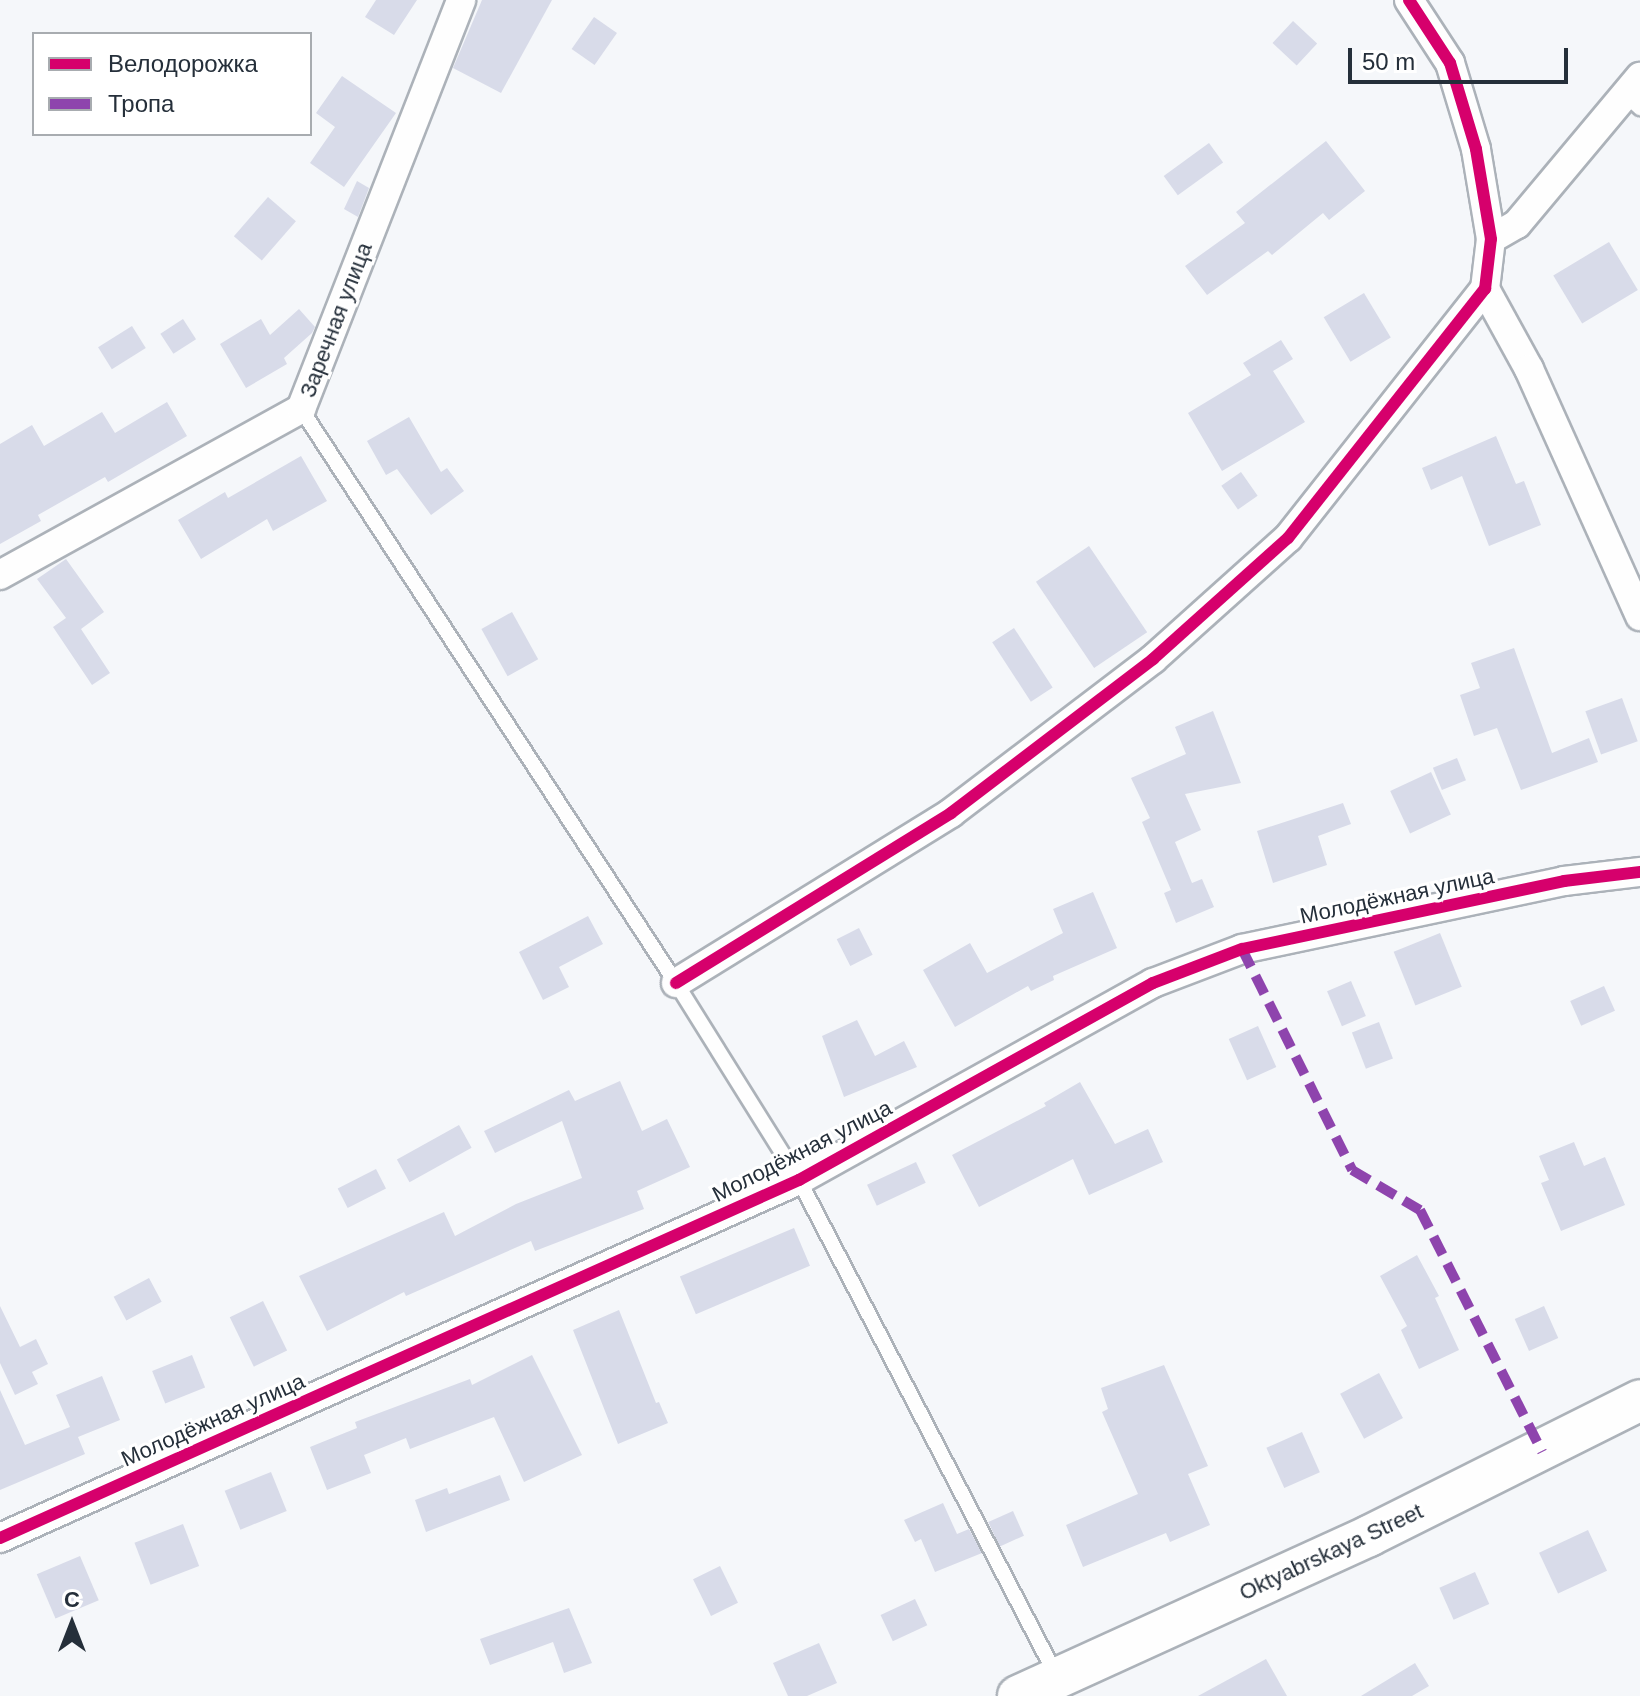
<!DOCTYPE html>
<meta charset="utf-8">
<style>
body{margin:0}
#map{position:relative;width:1640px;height:1696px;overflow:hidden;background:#f5f7fa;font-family:Helvetica,sans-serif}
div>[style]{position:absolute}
.building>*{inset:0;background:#d8dbe9;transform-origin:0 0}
.roads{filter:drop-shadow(2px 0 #acb2b9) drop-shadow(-2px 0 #acb2b9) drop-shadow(0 2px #acb2b9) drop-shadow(0 -2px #acb2b9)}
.lane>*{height:14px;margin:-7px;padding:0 7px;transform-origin:7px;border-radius:7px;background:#fefefe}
.street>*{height:28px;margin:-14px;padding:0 14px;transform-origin:14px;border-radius:14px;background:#fefefe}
.secondary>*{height:40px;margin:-20px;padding:0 20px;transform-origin:20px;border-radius:20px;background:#fefefe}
.quiet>*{height:10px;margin-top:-5px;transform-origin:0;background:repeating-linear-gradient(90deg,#8e44ad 0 20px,transparent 0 30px)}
.cycleway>*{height:12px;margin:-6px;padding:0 6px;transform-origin:6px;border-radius:6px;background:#d6006c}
span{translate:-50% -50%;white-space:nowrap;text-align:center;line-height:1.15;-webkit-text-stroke:6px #fff;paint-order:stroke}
.street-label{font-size:22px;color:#252f3a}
.legend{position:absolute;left:32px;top:32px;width:280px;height:104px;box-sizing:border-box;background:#fff;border:2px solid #a8acb0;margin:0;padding:10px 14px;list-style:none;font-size:24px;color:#252f3a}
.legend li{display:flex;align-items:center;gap:16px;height:40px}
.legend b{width:40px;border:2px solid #a8acb0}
.north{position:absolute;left:32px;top:1584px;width:80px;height:80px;-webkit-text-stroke:6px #fff;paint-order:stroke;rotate:0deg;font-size:22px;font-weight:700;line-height:32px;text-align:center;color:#252f3a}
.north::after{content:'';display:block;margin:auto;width:28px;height:36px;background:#252f3a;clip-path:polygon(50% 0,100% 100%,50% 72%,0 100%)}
.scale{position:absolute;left:1348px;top:48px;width:220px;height:36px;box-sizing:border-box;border:4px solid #252f3a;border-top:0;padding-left:10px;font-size:24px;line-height:28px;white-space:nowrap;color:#252f3a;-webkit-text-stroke:6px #fff;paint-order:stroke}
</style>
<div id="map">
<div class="building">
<div style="clip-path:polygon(376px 0,417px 0,394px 35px,365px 17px)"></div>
<div style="clip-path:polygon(482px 0,552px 0,501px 93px,453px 68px)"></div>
<div style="left:594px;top:17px;width:28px;height:39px;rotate:35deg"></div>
<div style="left:1293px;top:21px;width:33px;height:30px;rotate:43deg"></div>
<div style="clip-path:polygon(342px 76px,396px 113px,344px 187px,310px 163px,335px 127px,316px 113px)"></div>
<div style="clip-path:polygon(1326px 141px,1365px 191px,1329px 220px,1323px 213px,1272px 255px,1268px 251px,1207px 295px,1185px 266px,1245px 223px,1236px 212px)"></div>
<div style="left:1209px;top:143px;width:24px;height:56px;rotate:54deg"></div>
<div style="clip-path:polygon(357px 181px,369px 188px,358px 217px,344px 209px)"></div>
<div style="left:268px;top:197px;width:37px;height:52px;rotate:41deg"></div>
<div style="left:1609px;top:242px;width:56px;height:65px;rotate:59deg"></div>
<div style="left:1364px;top:293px;width:52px;height:47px;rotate:59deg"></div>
<div style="clip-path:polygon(299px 309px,315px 327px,312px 333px,284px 358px,287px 364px,246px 388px,220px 344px,261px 319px,270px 335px)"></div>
<div style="left:183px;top:319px;width:24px;height:27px;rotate:57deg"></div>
<div style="left:132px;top:326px;width:26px;height:40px;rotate:58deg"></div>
<div style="clip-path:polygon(1281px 340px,1293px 359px,1273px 371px,1305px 422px,1222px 471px,1188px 413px,1251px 375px,1243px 363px)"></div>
<div style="clip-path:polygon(167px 402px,187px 436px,108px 482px,105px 477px,38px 515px,41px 521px,0 544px,0 444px,32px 425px,44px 446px,102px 412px,115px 433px)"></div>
<div style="clip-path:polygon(409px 417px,441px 472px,447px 468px,464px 491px,431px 515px,397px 469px,386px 475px,367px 441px)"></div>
<div style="clip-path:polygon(1496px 436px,1516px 484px,1524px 481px,1541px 525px,1489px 546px,1462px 476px,1431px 490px,1422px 468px)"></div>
<div style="clip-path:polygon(301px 456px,327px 501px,273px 531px,267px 519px,201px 559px,178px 520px,225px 492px,228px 498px)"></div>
<div style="left:1241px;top:472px;width:29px;height:24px;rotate:55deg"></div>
<div style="left:1089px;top:546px;width:104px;height:64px;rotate:56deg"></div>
<div style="clip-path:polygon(66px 559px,104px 612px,81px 629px,110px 673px,92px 685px,53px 627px,66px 618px,37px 579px)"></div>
<div style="left:512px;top:612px;width:54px;height:35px;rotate:61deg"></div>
<div style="left:1014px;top:628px;width:71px;height:26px;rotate:57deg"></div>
<div style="clip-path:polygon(1514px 648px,1552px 753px,1589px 738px,1598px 762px,1521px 790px,1497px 728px,1474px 736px,1460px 695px,1480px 688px,1471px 663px)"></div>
<div style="left:1622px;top:698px;width:46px;height:39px;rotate:70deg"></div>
<div style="clip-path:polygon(1213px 711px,1241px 783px,1185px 794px,1201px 830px,1175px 842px,1192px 883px,1202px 879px,1214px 907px,1176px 923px,1164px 893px,1171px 890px,1142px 822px,1150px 818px,1131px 778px,1186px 754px,1175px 727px)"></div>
<div style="left:1457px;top:758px;width:24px;height:26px;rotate:68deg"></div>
<div style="left:1431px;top:772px;width:47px;height:45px;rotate:65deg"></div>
<div style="clip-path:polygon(1343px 803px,1351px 824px,1318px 836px,1327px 865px,1273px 883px,1257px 831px)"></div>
<div style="clip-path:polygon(1093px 892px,1117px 948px,1053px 976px,1054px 980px,1031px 991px,1028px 986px,955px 1027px,923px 970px,970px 943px,987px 973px,1063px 933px,1053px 909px)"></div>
<div style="clip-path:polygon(588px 916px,603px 944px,559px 967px,569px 987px,543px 1000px,519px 952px)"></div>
<div style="left:859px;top:928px;width:30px;height:25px;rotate:63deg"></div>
<div style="left:1440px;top:933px;width:58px;height:50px;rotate:68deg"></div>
<div style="left:1351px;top:981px;width:38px;height:26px;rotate:67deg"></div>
<div style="left:1604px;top:986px;width:27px;height:37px;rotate:66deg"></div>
<div style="clip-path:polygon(857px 1020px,875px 1056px,904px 1041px,917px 1067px,844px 1097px,822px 1036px)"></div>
<div style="left:1379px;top:1022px;width:39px;height:29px;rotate:69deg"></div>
<div style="left:1258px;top:1026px;width:45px;height:32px;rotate:66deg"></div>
<div style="clip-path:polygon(620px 1081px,642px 1131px,667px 1119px,690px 1167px,637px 1191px,644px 1209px,535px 1251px,531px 1241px,406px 1296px,404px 1292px,327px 1331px,299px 1276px,444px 1212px,455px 1236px,516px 1204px,582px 1178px,562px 1121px,495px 1153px,484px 1131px,569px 1090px,575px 1101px)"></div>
<div style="clip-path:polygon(1080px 1082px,1115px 1144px,1148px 1129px,1163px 1162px,1089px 1195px,1073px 1159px,979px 1207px,952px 1155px,1046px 1106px,1044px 1103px)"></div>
<div style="left:459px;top:1125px;width:26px;height:71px;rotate:61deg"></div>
<div style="clip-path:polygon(1574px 1142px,1584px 1166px,1605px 1157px,1625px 1205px,1561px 1231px,1541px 1183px,1549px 1180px,1539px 1156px)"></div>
<div style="left:916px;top:1162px;width:23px;height:54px;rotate:65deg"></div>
<div style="left:376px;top:1169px;width:22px;height:43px;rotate:63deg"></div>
<div style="left:794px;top:1228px;width:41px;height:124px;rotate:67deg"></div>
<div style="clip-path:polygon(1417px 1255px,1439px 1296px,1435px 1298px,1459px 1350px,1419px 1369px,1401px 1330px,1407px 1326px,1380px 1276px)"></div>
<div style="left:149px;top:1278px;width:27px;height:40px;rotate:62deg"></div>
<div style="left:263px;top:1301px;width:55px;height:37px;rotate:64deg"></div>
<div style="clip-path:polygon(0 1306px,20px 1347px,36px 1339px,48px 1364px,32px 1372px,38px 1384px,15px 1395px,0 1363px)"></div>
<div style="left:1544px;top:1306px;width:35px;height:32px;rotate:66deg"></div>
<div style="clip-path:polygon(619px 1310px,656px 1403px,659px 1402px,668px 1423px,618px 1444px,573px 1330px)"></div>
<div style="left:192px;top:1355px;width:35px;height:43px;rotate:68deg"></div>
<div style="clip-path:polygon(532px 1355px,582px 1455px,524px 1482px,494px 1417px,410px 1449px,406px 1438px,364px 1455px,371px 1473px,327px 1490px,310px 1447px,357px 1428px,355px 1422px,470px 1379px,472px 1385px)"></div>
<div style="clip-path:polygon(1164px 1365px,1208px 1466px,1188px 1474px,1210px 1525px,1170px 1542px,1166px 1533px,1083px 1567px,1066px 1525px,1138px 1494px,1102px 1412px,1108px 1409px,1101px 1388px)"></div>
<div style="left:1379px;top:1373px;width:51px;height:44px;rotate:62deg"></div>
<div style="clip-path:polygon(102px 1376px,120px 1420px,78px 1437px,85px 1454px,0 1490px,0 1390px,25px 1445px,70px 1427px,56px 1395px)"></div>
<div style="left:1302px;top:1432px;width:44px;height:39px;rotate:66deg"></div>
<div style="left:271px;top:1472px;width:42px;height:50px;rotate:68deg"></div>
<div style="clip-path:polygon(500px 1475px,510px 1500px,426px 1532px,415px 1500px,447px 1488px,449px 1494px)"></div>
<div style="clip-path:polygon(943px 1503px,957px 1534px,969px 1529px,982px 1553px,935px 1572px,921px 1539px,915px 1542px,904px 1520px)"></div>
<div style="left:1013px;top:1511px;width:27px;height:27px;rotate:66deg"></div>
<div style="left:183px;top:1524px;width:45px;height:52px;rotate:69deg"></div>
<div style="left:1588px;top:1530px;width:45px;height:54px;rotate:65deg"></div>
<div style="left:80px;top:1556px;width:48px;height:47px;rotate:67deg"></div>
<div style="left:720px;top:1566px;width:41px;height:30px;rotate:64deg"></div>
<div style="left:1475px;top:1572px;width:35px;height:39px;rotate:66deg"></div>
<div style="left:915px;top:1599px;width:29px;height:38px;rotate:65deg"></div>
<div style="clip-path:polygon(569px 1608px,592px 1663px,564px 1673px,553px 1642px,490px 1665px,480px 1639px)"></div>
<div style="clip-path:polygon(819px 1643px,837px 1683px,807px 1696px,788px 1696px,773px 1663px)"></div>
<div style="clip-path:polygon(1266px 1659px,1287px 1696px,1198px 1696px)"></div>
<div style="clip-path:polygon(1415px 1663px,1429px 1686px,1412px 1696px,1361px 1696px)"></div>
</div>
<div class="roads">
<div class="lane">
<div style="left:1625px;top:94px;width:21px;rotate:43deg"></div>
<div style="left:301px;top:409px;width:686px;rotate:56.84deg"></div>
<div style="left:676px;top:983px;width:232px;rotate:58deg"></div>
<div style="left:799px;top:1180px;width:558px;rotate:62.56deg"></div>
</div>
<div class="street">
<div style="left:1491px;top:239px;width:30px;rotate:-30deg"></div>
<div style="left:1517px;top:224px;width:192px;rotate:-50.1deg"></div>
<div style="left:1485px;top:289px;width:91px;rotate:61.2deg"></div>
<div style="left:1529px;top:369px;width:271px;rotate:65.8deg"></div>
<div style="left:0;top:575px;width:344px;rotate:-28.9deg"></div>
<div style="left:301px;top:409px;width:439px;rotate:-68.6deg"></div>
<div style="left:676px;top:983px;width:323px;rotate:-31.7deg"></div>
<div style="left:951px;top:813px;width:254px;rotate:-37.3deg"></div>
<div style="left:1153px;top:659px;width:181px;rotate:-41.9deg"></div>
<div style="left:1288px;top:538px;width:318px;rotate:-51.7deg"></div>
<div style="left:1485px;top:289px;width:50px;rotate:-83.2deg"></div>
<div style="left:1491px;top:239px;width:91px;rotate:-99.5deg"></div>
<div style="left:1476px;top:149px;width:90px;rotate:-106.8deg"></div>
<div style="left:1450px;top:63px;width:75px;rotate:-123.1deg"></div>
<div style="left:0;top:1538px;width:876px;rotate:-24.14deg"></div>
<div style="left:799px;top:1180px;width:405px;rotate:-29.1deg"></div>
<div style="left:1153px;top:983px;width:95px;rotate:-20.9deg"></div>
<div style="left:1242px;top:949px;width:329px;rotate:-11.9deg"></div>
<div style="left:1564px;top:881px;width:77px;rotate:-6.8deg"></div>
</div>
<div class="secondary">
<div style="left:1018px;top:1696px;width:386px;rotate:-24.5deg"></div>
<div style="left:1369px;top:1536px;width:303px;rotate:-26.6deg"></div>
</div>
</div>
<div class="quiet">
<div style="left:1242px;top:949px;width:247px;rotate:63.5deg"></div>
<div style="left:1352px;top:1170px;width:79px;rotate:30.5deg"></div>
<div style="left:1420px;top:1210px;width:271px;rotate:63.2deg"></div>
</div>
<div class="cycleway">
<div style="left:676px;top:983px;width:323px;rotate:-31.7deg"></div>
<div style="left:951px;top:813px;width:254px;rotate:-37.3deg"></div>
<div style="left:1153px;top:659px;width:181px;rotate:-41.9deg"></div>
<div style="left:1288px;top:538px;width:318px;rotate:-51.7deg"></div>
<div style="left:1485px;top:289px;width:50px;rotate:-83.2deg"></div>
<div style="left:1491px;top:239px;width:91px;rotate:-99.5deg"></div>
<div style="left:1476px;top:149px;width:90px;rotate:-106.8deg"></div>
<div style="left:1450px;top:63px;width:75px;rotate:-123.1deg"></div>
<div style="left:0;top:1538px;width:876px;rotate:-24.14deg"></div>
<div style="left:799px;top:1180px;width:405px;rotate:-29.1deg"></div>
<div style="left:1153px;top:983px;width:95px;rotate:-20.9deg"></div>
<div style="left:1242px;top:949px;width:329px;rotate:-11.9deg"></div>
<div style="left:1564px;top:881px;width:77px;rotate:-6.8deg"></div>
</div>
<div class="street-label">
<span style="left:336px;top:320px;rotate:-69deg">Заречная улица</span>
<span style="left:1397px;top:896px;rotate:-12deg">Молодёжная улица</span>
<span style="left:802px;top:1151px;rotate:-27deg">Молодёжная улица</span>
<span style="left:213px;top:1420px;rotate:-24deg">Молодёжная улица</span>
<span style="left:1331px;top:1552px;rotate:-25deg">Oktyabrskaya Street</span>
</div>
<ul class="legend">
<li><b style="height:10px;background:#d6006c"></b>Велодорожка</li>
<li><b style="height:10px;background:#8e44ad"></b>Тропа</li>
</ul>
<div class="north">С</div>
<div class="scale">50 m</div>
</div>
